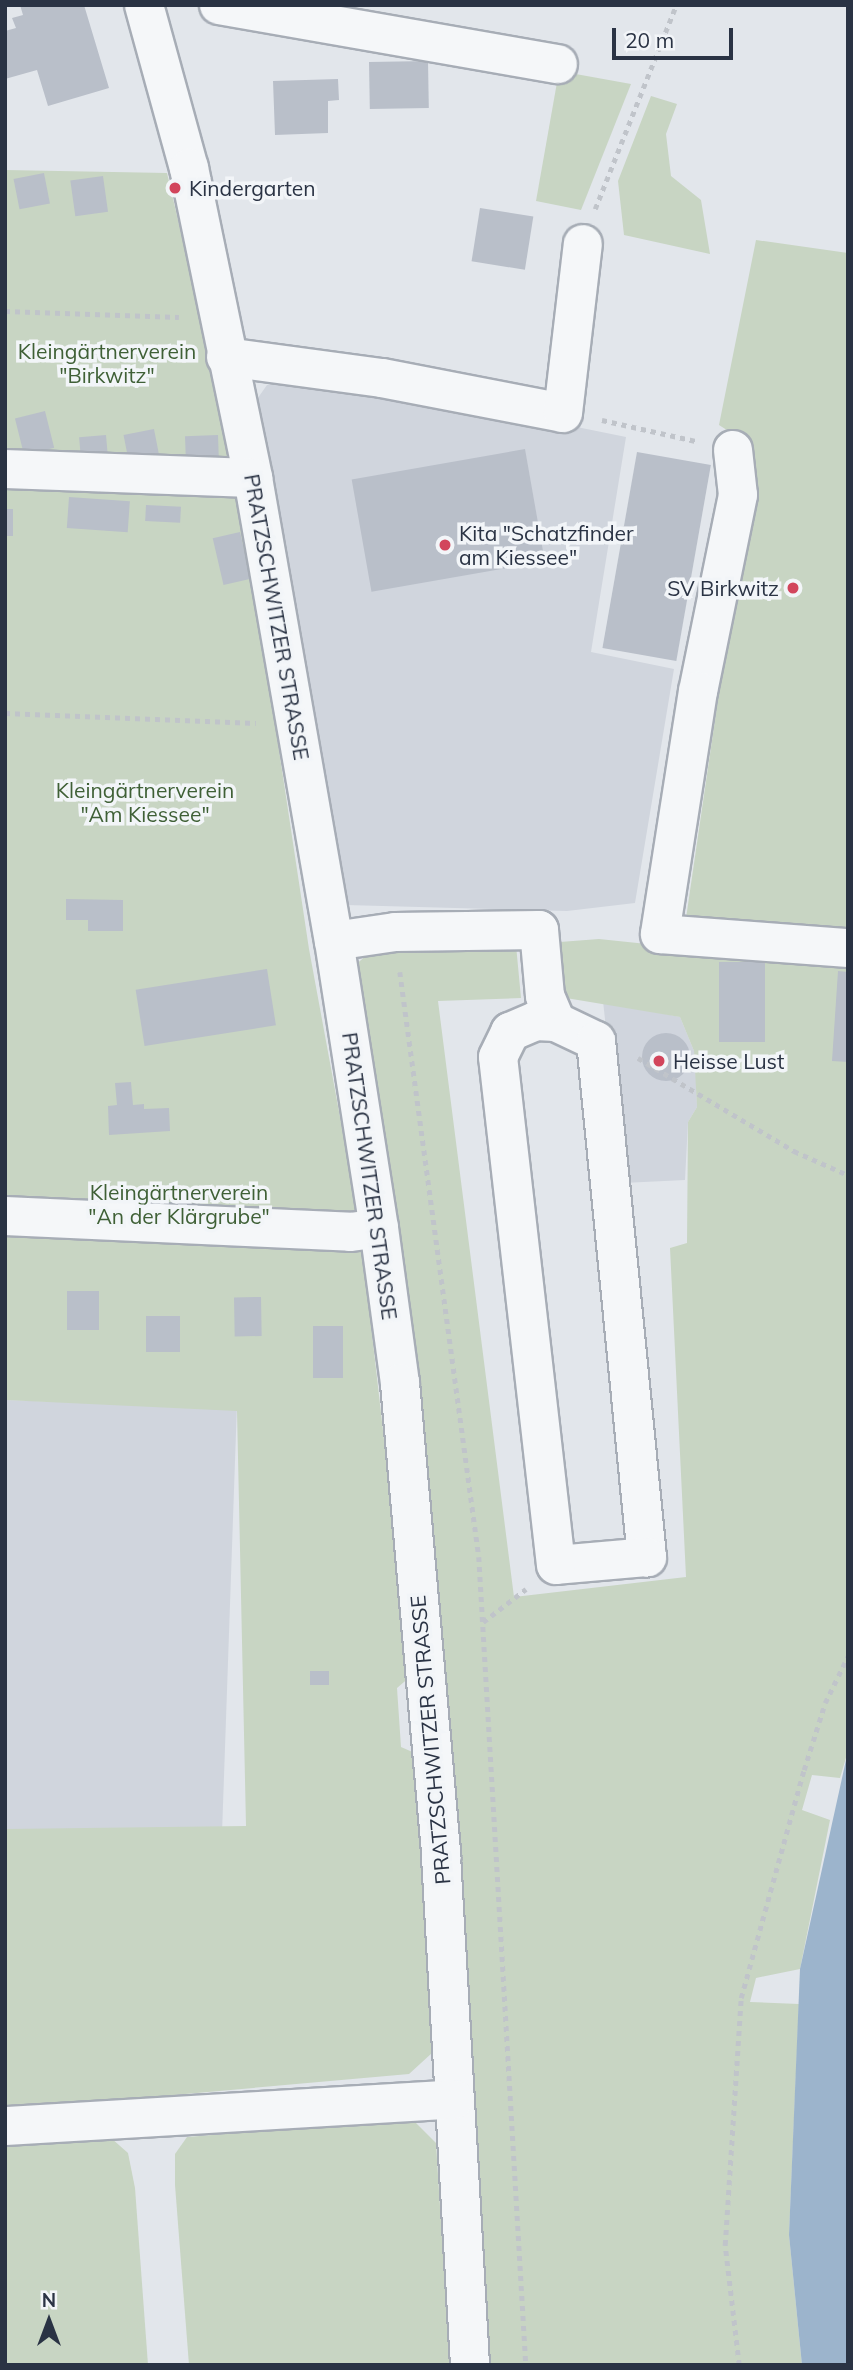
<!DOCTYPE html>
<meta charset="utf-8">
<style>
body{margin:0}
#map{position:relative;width:853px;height:2370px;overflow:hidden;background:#e2e6eb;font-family:Mulish,sans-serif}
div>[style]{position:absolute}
.built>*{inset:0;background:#d0d5dd;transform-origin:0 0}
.green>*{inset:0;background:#c8d5c3}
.water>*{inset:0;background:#9cb4cc}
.building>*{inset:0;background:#b9bfc9;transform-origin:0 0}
.round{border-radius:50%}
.path>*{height:4.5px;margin-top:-2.25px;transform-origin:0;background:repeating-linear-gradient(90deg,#c0c4ca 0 5px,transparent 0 10px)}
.roads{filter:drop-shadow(2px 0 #a7adb6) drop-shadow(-2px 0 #a7adb6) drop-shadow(0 2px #a7adb6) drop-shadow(0 -2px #a7adb6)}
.minor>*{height:38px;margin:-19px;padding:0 19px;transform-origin:19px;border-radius:19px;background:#f5f7f9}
.dots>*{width:19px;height:19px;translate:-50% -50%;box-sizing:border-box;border:4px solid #f2f5f8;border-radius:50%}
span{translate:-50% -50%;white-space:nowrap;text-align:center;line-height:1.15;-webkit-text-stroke:7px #f2f5f8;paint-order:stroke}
.poi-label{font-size:21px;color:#2a3344}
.left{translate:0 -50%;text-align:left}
.right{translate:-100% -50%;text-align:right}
.park-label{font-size:21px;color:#3f6036}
.street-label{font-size:21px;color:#2a3344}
.frame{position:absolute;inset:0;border:7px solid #2a3344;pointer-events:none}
.north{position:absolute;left:14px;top:2286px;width:70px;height:70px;-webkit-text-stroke:5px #f2f5f8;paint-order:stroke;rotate:0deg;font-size:19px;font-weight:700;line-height:28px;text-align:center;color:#2a3344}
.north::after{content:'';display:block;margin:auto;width:24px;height:32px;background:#2a3344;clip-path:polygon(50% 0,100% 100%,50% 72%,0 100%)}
.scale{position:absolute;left:612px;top:28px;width:121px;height:32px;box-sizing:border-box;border:4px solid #2a3344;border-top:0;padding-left:9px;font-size:21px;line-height:24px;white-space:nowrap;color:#2a3344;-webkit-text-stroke:5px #f2f5f8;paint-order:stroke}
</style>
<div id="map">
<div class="built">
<div style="clip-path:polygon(284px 380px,498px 411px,626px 437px,591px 652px,674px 669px,635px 903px,567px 911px,346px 905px,255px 402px,267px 385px)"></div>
<div style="clip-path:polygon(603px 1001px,680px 1017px,694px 1051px,696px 1077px,697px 1107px,688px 1122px,685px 1180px,623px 1183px)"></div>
<div style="left:5px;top:1400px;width:232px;height:429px;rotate:2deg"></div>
</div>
<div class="green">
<div style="clip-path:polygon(559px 71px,631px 84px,581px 210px,536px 201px)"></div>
<div style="clip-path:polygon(651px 96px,677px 104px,666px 134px,671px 176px,701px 200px,710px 254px,624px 235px,618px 181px)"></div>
<div style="clip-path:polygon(5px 170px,167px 173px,237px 472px,309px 949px,359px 1220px,411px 1676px,397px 1688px,401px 1747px,417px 1754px,432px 2053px,409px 2074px,5px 2110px,5px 1829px,246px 1826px,237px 1411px,5px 1400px)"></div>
<div style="clip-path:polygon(756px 240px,848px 253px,848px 936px,685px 925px,746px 508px,747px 443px,719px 425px)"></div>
<div style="clip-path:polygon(599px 939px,848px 965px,848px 1751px,840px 1778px,812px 1775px,802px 1810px,830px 1820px,800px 1969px,756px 1978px,750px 2002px,799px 2004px,789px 2235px,802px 2365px,488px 2365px,354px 966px,367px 955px,401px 947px,516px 945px,521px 998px,438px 1001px,514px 1597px,686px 1577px,670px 1248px,687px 1243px,688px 1122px,697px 1107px,694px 1051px,680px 1017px,566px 998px,560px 942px)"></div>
<div style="clip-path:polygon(412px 2119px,436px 2143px,450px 2365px,189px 2365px,175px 2185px,175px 2154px,187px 2137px)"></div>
<div style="clip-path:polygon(111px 2138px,128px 2153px,135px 2188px,148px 2365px,5px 2365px,5px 2145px)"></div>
</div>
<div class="water">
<div style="clip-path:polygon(848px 1751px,848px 2365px,802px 2365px,789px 2235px,800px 1969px)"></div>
</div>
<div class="building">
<div style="clip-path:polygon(20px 5px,84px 5px,109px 88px,48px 106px,37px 70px,5px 79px,5px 31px,16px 28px,12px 18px,23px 15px)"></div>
<div style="left:428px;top:61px;width:47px;height:59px;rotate:89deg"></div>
<div style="clip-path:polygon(338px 79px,339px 100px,328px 101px,328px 133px,275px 135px,273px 81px)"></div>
<div style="left:44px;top:173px;width:31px;height:31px;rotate:79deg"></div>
<div style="left:103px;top:176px;width:36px;height:33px;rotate:82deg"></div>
<div style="left:480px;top:208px;width:54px;height:54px;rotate:9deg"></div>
<div style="left:45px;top:411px;width:38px;height:31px;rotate:76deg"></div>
<div style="left:154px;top:429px;width:26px;height:31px;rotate:79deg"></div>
<div style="left:106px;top:435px;width:21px;height:27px;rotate:85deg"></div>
<div style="left:218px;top:435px;width:26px;height:33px;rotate:88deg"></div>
<div style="left:525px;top:449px;width:114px;height:176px;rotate:80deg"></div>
<div style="left:637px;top:452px;width:75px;height:199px;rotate:10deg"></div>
<div style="left:69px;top:497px;width:61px;height:31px;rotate:4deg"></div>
<div style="left:146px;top:505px;width:35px;height:16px;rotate:3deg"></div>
<div style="left:5px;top:509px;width:8px;height:27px"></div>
<div style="left:240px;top:532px;width:48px;height:28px;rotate:77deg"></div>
<div style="clip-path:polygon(66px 899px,123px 900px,123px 931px,88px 931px,88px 920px,66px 920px)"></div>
<div style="left:719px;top:962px;width:46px;height:80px"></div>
<div style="left:267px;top:969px;width:57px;height:133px;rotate:81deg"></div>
<div style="clip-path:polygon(838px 971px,848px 972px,848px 1062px,832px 1061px)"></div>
<div class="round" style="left:642px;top:1033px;width:48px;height:48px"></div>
<div style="clip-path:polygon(131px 1082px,133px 1105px,144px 1104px,144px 1109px,169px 1108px,170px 1131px,109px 1135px,108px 1106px,117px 1105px,115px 1083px)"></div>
<div style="left:67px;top:1291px;width:32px;height:39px"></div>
<div style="left:261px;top:1297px;width:39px;height:27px;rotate:89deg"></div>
<div style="left:146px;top:1316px;width:34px;height:36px"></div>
<div style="left:313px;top:1326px;width:30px;height:52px"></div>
<div style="left:310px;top:1671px;width:19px;height:14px"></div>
</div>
<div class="path">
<div style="left:595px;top:209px;width:219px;rotate:-68.3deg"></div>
<div style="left:5px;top:311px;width:174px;rotate:2deg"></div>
<div style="left:602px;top:420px;width:96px;rotate:12.6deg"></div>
<div style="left:5px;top:713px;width:251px;rotate:2.3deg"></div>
<div style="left:400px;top:972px;width:590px;rotate:82.31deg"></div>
<div style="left:479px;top:1557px;width:809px;rotate:86.67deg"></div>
<div style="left:638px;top:1058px;width:182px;rotate:30.8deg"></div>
<div style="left:794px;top:1151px;width:59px;rotate:24deg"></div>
<div style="left:483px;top:1622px;width:54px;rotate:-37.5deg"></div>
<div style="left:739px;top:2365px;width:121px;rotate:-96.7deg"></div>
<div style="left:725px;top:2245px;width:248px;rotate:-86.3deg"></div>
<div style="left:741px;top:1998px;width:237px;rotate:-74.6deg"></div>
<div style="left:804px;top:1770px;width:70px;rotate:-72.6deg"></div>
<div style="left:825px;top:1703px;width:52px;rotate:-63.9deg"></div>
</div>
<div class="roads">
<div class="minor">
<div style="left:144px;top:5px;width:169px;rotate:74.6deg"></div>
<div style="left:189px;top:168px;width:317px;rotate:78.3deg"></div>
<div style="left:253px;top:478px;width:470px;rotate:80.1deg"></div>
<div style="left:334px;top:941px;width:291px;rotate:81.1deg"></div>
<div style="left:379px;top:1228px;width:156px;rotate:82.3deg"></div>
<div style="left:400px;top:1383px;width:475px;rotate:85deg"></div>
<div style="left:441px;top:1856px;width:510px;rotate:86.74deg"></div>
<div style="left:219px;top:5px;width:344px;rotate:9.9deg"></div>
<div style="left:226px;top:357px;width:157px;rotate:7.7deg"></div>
<div style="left:382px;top:378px;width:184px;rotate:10.9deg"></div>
<div style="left:563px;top:413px;width:170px;rotate:-83.3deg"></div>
<div style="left:733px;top:450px;width:45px;rotate:83.7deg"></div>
<div style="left:738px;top:495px;width:200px;rotate:101.5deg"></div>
<div style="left:698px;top:691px;width:246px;rotate:98.9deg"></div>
<div style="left:660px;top:934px;width:189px;rotate:4.3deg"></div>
<div style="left:5px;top:469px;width:248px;rotate:2.1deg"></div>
<div style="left:334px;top:941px;width:62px;rotate:-8.4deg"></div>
<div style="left:395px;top:932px;width:144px;rotate:-0.8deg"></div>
<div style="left:539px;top:930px;width:66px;rotate:84.8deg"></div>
<div style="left:545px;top:996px;width:28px;rotate:67deg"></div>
<div style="left:536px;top:1021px;width:20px;rotate:3deg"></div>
<div style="left:556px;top:1022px;width:44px;rotate:25.4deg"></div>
<div style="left:596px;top:1041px;width:519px;rotate:84.36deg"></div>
<div style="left:647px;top:1557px;width:91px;rotate:175deg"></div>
<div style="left:556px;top:1565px;width:511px;rotate:-96.51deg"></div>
<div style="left:498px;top:1057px;width:28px;rotate:-64deg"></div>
<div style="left:510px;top:1032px;width:28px;rotate:-23deg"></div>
<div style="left:5px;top:1216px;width:346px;rotate:2.6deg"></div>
<div style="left:351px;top:1232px;width:28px;rotate:-8deg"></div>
<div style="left:5px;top:2126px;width:450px;rotate:-3.4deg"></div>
</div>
</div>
<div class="dots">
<div style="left:175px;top:188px;background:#d2455c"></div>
<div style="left:445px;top:545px;background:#d2455c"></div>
<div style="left:793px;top:588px;background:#d2455c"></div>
<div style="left:659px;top:1061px;background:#d2455c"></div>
</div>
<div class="poi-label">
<span class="left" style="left:189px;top:188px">Kindergarten</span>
<span class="left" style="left:459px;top:545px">Kita "Schatzfinder<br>am Kiessee"</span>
<span class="right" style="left:779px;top:588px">SV Birkwitz</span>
<span class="left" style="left:673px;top:1061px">Heisse Lust</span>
</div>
<div class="park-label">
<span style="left:107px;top:363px">Kleingärtnerverein<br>"Birkwitz"</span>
<span style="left:145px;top:802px">Kleingärtnerverein<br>"Am Kiessee"</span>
<span style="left:179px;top:1204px">Kleingärtnerverein<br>"An der Klärgrube"</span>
</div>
<div class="street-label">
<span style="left:277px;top:617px;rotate:80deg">PRATZSCHWITZER STRASSE</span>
<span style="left:370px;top:1176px;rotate:82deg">PRATZSCHWITZER STRASSE</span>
<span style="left:430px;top:1740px;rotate:-95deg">PRATZSCHWITZER STRASSE</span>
</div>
<div class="frame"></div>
<div class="north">N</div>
<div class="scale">20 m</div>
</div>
